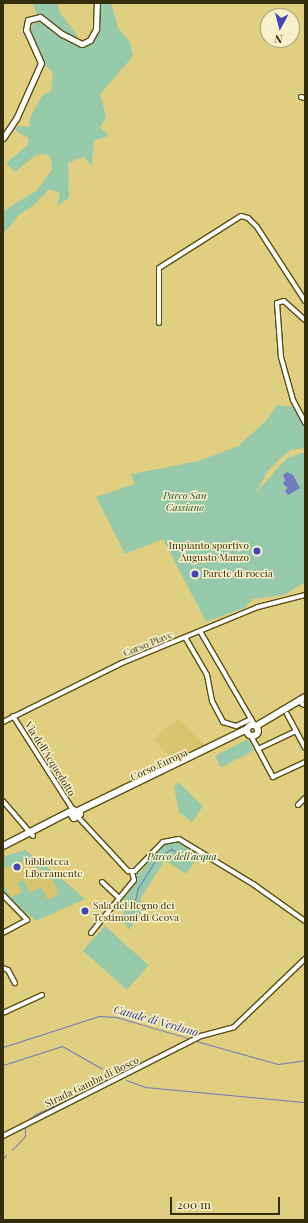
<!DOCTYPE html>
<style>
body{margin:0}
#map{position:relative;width:308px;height:1223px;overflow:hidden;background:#e0cf81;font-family:"Playfair Display",serif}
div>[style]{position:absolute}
.built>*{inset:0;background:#d8c570}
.green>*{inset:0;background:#97caaa;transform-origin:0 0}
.water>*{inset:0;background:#717abc}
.stream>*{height:1px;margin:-0.5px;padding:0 0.5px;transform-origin:0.5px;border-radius:0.5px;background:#717abc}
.roads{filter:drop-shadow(1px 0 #5c4f12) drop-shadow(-1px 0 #5c4f12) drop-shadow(0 1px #5c4f12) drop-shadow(0 -1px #5c4f12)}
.minor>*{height:4px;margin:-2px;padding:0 2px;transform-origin:2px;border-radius:2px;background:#fff}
.tertiary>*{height:5px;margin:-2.5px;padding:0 2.5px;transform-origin:2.5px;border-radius:2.5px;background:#fff}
.secondary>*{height:6px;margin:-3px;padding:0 3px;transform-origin:3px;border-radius:3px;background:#fff}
.secondary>.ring{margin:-3px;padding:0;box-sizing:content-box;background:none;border:6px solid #fff;border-radius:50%}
.dots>*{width:11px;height:11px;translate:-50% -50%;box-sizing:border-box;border:2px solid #f8f0ca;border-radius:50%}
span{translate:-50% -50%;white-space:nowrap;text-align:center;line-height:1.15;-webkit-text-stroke:3px #f8f0ca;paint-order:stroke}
.park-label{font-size:10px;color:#104c2f;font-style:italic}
.poi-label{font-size:10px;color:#352e0d}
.right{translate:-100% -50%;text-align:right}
.left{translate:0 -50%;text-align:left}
.street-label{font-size:10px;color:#352e0d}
.water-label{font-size:11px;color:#303182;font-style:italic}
.frame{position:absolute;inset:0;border:4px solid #352e0d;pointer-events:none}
.north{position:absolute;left:260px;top:8px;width:40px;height:40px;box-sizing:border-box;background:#f8f0ca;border:1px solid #aaa27e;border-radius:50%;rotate:187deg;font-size:11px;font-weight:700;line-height:16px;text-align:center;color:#352e0d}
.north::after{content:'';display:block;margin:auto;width:14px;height:18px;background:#4545ba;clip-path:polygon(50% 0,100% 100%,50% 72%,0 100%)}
.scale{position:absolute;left:170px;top:1197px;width:110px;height:18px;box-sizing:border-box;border:2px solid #352e0d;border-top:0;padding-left:5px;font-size:12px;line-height:14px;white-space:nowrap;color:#352e0d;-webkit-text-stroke:3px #f8f0ca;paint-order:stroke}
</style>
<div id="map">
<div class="built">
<div style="clip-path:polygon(179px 718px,205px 745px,175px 761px,153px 739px)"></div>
<div style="clip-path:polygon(25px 850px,57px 875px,85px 899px,36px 921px,3px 893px,3px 857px)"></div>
</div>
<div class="green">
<div style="clip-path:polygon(32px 3px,57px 3px,60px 13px,77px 35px,78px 45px,82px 47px,93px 40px,99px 31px,100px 3px,111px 3px,118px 28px,130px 42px,133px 56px,100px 94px,106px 116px,100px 128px,108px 134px,107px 137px,94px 140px,92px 165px,83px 157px,68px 163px,69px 198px,57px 206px,60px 193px,49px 189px,33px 206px,21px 213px,3px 234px,3px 211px,37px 190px,52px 170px,51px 159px,47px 154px,36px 155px,15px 172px,6px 163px,28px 145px,28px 138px,15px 130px,18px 126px,29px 127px,30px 118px,42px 96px,51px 91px,52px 85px,53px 72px,45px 65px,31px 34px,32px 26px,39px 19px)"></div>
<div style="clip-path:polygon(277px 405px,294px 407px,301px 417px,305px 427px,305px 448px,291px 450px,282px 457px,267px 472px,256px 493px,287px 458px,305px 452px,305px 582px,284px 595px,253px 599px,244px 608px,206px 622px,163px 539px,125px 554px,96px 497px,135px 484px,131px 474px,199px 461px,238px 446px,266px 421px)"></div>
<div style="left:248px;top:739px;width:13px;height:37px;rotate:63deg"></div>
<div style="clip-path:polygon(178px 782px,203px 806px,192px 822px,179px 812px,174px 787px)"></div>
<div style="clip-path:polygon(178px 841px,200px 855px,186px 874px,165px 860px,140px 899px,144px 907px,129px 930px,124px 922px,123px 898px,136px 880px,135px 874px,140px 873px,162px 844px)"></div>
<div style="clip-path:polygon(25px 850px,57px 875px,85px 899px,36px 921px,3px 893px,3px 883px,10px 897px,19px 894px,22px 891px,17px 882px,23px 880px,30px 893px,41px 887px,48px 900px,59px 894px,51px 877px,46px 879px,40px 868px,36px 870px,30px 858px,5px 868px,3px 857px)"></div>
<div style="left:105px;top:926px;width:59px;height:33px;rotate:42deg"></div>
</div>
<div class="water">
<div style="clip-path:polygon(287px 472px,293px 475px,300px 488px,288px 495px,285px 491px,288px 488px,283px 484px,285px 480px,283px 475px)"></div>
</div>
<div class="stream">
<div style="left:133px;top:909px;width:22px;rotate:-77deg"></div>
<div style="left:138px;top:888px;width:36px;rotate:-58deg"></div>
<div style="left:157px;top:858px;width:17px;rotate:-33deg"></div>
<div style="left:171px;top:849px;width:13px;rotate:29deg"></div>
<div style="left:196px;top:1041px;width:85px;rotate:15.7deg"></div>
<div style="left:278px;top:1064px;width:27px;rotate:-8deg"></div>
<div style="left:3px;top:1047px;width:101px;rotate:-17.9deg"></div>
<div style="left:99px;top:1016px;width:17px;rotate:3deg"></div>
<div style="left:116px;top:1017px;width:78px;rotate:16.3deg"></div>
<div style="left:3px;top:1065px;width:62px;rotate:-17.9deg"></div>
<div style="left:62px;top:1046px;width:61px;rotate:29.5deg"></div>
<div style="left:115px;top:1076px;width:7px;rotate:146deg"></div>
<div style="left:126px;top:1080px;width:20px;rotate:20deg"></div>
<div style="left:145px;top:1087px;width:161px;rotate:5.4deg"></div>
<div style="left:24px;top:1123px;width:15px;rotate:-37deg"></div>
<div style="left:36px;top:1114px;width:72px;rotate:-24.8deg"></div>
<div style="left:12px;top:1150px;width:19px;rotate:-47deg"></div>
<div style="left:25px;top:1136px;width:10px;rotate:-90deg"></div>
<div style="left:3px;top:1159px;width:5px;rotate:-53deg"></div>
</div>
<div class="roads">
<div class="minor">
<div style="left:301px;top:97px;width:4px;rotate:14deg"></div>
<div style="left:305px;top:320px;width:28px;rotate:-138deg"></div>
<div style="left:284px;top:301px;width:7px;rotate:164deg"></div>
<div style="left:277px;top:303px;width:54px;rotate:85.8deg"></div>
<div style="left:281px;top:357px;width:45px;rotate:74.4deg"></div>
<div style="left:293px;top:400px;width:26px;rotate:62deg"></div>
<div style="left:159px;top:323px;width:55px;rotate:-90deg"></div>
<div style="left:159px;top:268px;width:97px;rotate:-32.4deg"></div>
<div style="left:241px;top:216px;width:7px;rotate:16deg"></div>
<div style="left:248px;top:218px;width:13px;rotate:45deg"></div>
<div style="left:257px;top:227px;width:88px;rotate:57deg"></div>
<div style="left:200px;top:631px;width:108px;rotate:59.9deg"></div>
<div style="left:185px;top:637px;width:44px;rotate:59.9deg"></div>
<div style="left:207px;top:675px;width:26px;rotate:79deg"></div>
<div style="left:212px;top:701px;width:24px;rotate:62deg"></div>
<div style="left:223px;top:722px;width:14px;rotate:17deg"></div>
<div style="left:236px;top:726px;width:17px;rotate:-25deg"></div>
<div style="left:302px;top:704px;width:3px;rotate:18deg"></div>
<div style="left:287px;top:714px;width:38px;rotate:62deg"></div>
<div style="left:13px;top:716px;width:112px;rotate:57.4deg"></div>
<div style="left:3px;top:722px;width:133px;rotate:-26.4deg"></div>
<div style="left:122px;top:663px;width:147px;rotate:-22.4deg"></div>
<div style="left:258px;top:607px;width:49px;rotate:-14.3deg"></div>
<div style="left:250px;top:734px;width:49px;rotate:61.9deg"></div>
<div style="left:273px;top:777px;width:35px;rotate:-25deg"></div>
<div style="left:258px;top:749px;width:42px;rotate:-25.3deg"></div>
<div style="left:3px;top:801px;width:46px;rotate:49.4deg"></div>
<div style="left:298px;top:805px;width:10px;rotate:-45deg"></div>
<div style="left:78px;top:817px;width:74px;rotate:47.2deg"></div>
<div style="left:128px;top:871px;width:7px"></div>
<div style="left:135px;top:871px;width:40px;rotate:-46deg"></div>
<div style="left:163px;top:842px;width:16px;rotate:-11deg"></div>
<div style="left:179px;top:839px;width:87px;rotate:31.3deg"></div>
<div style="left:253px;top:884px;width:64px;rotate:35.4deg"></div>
<div style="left:102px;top:882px;width:23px;rotate:43deg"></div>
<div style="left:3px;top:895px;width:35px;rotate:46deg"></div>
<div style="left:27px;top:920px;width:27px;rotate:152deg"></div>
<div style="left:91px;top:933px;width:68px;rotate:-50.9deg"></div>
<div style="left:134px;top:880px;width:8px;rotate:-104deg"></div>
<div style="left:3px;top:968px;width:5px;rotate:22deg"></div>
<div style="left:8px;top:970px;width:15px;rotate:62deg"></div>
<div style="left:3px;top:1013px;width:43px;rotate:-24.8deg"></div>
<div style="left:3px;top:1136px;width:222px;rotate:-26.8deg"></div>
<div style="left:201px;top:1036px;width:34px;rotate:-15deg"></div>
<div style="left:234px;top:1027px;width:98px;rotate:-43.8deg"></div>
</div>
<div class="tertiary">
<div style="left:3px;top:138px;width:23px;rotate:-56deg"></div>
<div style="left:16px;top:119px;width:61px;rotate:-65.9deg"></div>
<div style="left:41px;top:63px;width:36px;rotate:-114deg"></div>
<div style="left:26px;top:30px;width:10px;rotate:-79deg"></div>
<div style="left:28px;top:20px;width:12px;rotate:-14deg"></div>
<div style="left:40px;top:17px;width:28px;rotate:38deg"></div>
<div style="left:62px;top:34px;width:22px;rotate:27deg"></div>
<div style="left:82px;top:44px;width:9px;rotate:-27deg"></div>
<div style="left:90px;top:40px;width:13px;rotate:-61deg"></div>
<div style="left:96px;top:29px;width:26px;rotate:-88deg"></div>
</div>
<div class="secondary">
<div class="ring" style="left:246.5px;top:724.5px;width:5px;height:5px"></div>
<div style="left:258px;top:725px;width:55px;rotate:-30.8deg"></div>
<div style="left:78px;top:811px;width:186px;rotate:-25.9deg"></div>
<div style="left:3px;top:846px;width:79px;rotate:-27.2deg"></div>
<div style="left:73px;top:810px;width:8px;rotate:30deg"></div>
<div style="left:80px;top:814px;width:7px;rotate:146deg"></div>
<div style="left:74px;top:818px;width:5px;rotate:-127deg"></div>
</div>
</div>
<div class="dots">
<div style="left:257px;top:551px;background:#4545ba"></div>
<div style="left:195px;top:574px;background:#4545ba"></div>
<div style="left:17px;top:867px;background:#4545ba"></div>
<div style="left:85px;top:911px;background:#4545ba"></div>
</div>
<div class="park-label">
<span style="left:185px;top:501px">Parco San<br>Cassiano</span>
<span style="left:182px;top:857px">Parco dell'acqua</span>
</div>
<div class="poi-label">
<span class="right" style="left:249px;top:551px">Impianto sportivo<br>Augusto Manzo</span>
<span class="left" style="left:203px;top:574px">Parete di roccia</span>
<span class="left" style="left:25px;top:867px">biblioteca<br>Liberamente</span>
<span class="left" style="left:93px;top:911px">Sala del Regno dei<br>Testimoni di Geova</span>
</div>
<div class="street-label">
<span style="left:148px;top:644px;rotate:-22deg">Corso Piave</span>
<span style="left:50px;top:759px;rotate:58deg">Via dell'Acquedotto</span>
<span style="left:159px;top:765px;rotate:-25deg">Corso Europa</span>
<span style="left:92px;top:1082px;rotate:-26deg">Strada Gamba di Bosco</span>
</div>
<div class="water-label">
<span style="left:156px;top:1021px;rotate:16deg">Canale di Verduno</span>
</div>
<div class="frame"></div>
<div class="north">N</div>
<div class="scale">200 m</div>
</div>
